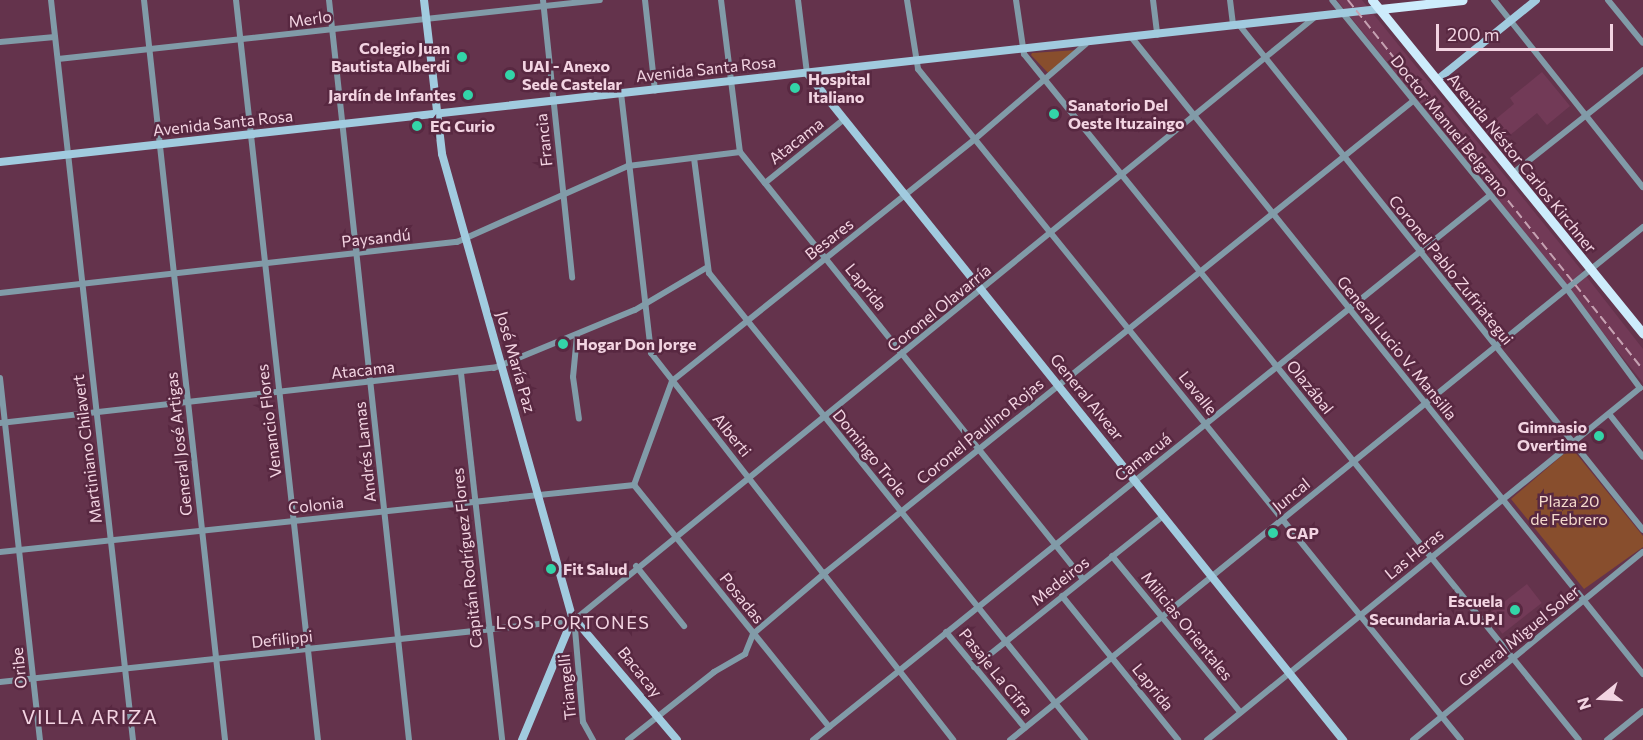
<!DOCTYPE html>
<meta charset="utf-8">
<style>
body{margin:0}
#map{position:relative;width:1643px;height:740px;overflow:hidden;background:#64334c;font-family:Commissioner,sans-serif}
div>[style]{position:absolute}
.built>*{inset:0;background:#723a57;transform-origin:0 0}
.green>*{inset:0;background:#884e2d}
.street>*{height:6px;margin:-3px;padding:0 3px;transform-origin:3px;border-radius:3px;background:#819ba8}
.secondary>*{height:8px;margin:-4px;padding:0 4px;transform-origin:4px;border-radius:4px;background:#a1cbdf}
.primary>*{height:9px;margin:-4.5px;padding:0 4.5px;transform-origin:4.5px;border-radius:4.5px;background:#cdecfc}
.rail>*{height:1.5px;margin-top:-0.75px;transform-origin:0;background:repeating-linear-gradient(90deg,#c6a1b2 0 9px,transparent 0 13.5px)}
.dots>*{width:16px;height:16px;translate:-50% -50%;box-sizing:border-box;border:3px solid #582841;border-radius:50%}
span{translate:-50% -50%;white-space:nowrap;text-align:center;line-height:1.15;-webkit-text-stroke:5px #582841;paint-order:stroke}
.street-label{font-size:16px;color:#f3d4e2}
.poi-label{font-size:16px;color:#f3d4e2;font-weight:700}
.right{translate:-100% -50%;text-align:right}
.left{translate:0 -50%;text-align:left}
.park-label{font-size:16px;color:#f4dacc}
.neighbourhood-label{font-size:18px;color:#f3d4e2;letter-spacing:1.5px}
.quarter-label{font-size:20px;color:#f3d4e2;letter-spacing:1.5px}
.north{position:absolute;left:1571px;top:668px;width:60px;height:60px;-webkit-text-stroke:4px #582841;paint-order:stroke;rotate:252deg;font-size:16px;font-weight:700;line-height:24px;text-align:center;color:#f3d4e2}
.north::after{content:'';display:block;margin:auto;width:21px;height:27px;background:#f3d4e2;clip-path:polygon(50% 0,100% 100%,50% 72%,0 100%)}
.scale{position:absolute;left:1436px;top:24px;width:177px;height:27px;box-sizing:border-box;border:3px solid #f3d4e2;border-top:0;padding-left:8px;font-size:18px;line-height:21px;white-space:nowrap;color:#f3d4e2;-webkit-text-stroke:4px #582841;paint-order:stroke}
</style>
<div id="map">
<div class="built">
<div style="clip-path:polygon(1337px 0,1362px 0,1579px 267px,1643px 349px,1643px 383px)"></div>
<div style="clip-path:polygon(1542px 72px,1570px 106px,1547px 125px,1537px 113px,1498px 145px,1485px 128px,1514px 104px,1510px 98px)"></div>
<div style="left:1527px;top:584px;width:24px;height:50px;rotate:52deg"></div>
</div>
<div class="green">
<div style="clip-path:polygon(1077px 50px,1049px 74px,1031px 55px,1032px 53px)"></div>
<div style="clip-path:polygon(1575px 452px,1643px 536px,1643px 547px,1584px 589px,1511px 499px,1565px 453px)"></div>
</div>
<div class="street">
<div style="left:51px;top:0;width:745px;rotate:83.68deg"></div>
<div style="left:144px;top:0;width:744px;rotate:83.75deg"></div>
<div style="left:236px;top:0;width:745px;rotate:83.68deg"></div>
<div style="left:329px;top:0;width:744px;rotate:83.83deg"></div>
<div style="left:543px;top:0;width:279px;rotate:84deg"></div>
<div style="left:645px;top:0;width:91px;rotate:83.7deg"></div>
<div style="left:721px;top:0;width:153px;rotate:82.9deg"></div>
<div style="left:740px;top:152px;width:548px;rotate:51.23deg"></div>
<div style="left:798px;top:0;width:74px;rotate:83deg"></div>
<div style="left:907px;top:0;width:70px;rotate:80.9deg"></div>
<div style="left:918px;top:69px;width:863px;rotate:51.02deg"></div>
<div style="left:1016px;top:0;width:55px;rotate:81.6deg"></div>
<div style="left:1024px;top:54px;width:882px;rotate:51.03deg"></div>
<div style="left:1153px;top:0;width:35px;rotate:83deg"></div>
<div style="left:1230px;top:0;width:26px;rotate:83deg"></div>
<div style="left:1494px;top:0;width:239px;rotate:51.5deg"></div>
<div style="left:1608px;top:0;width:55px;rotate:50.9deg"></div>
<div style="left:1240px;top:26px;width:645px;rotate:51.35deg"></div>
<div style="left:1132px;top:38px;width:816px;rotate:51.22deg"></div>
<div style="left:0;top:42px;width:55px;rotate:-5.2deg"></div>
<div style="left:58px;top:59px;width:545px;rotate:-6.21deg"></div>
<div style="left:621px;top:93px;width:262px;rotate:83.4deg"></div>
<div style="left:651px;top:353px;width:491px;rotate:52deg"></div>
<div style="left:694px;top:158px;width:116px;rotate:82.6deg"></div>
<div style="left:709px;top:273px;width:600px;rotate:51.16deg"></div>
<div style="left:1512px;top:174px;width:167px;rotate:-38.4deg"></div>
<div style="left:765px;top:183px;width:100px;rotate:-38.9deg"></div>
<div style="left:0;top:293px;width:460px;rotate:-6.4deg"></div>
<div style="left:457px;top:242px;width:187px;rotate:-24deg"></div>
<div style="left:628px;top:166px;width:113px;rotate:-7.1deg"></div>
<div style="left:577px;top:335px;width:42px;rotate:95.4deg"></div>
<div style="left:573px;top:377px;width:42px;rotate:81.9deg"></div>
<div style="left:461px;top:373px;width:369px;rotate:83.6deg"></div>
<div style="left:0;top:378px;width:364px;rotate:83.7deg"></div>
<div style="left:1610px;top:415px;width:53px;rotate:51.8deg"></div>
<div style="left:0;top:423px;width:497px;rotate:-6.4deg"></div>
<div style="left:494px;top:368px;width:152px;rotate:-22.4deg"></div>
<div style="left:635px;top:310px;width:82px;rotate:-30.6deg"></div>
<div style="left:634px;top:485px;width:111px;rotate:-69.9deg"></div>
<div style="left:672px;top:381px;width:388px;rotate:-38.6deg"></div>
<div style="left:975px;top:139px;width:146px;rotate:-40.6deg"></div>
<div style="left:634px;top:485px;width:311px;rotate:51.1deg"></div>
<div style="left:0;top:552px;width:638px;rotate:-6.03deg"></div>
<div style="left:1112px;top:556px;width:202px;rotate:50.6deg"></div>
<div style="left:636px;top:566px;width:77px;rotate:51.3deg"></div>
<div style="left:1062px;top:596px;width:185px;rotate:51.1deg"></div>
<div style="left:578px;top:617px;width:950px;rotate:-39.15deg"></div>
<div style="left:575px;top:629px;width:93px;rotate:85.1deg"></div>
<div style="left:583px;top:722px;width:21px;rotate:61deg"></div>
<div style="left:946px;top:632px;width:124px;rotate:50.5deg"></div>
<div style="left:974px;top:667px;width:242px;rotate:-38.6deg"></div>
<div style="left:0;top:682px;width:570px;rotate:-6.14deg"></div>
<div style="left:628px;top:740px;width:110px;rotate:-38.3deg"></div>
<div style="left:714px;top:672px;width:36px;rotate:-30deg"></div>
<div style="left:745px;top:654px;width:22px;rotate:-68deg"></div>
<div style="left:753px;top:634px;width:96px;rotate:-40.3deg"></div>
<div style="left:826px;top:572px;width:753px;rotate:-38.74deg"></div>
<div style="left:813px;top:740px;width:868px;rotate:-38.82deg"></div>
<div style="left:1010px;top:740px;width:815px;rotate:-39.02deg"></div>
<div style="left:1207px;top:740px;width:558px;rotate:-39.11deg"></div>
<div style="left:1640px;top:388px;width:123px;rotate:-126.4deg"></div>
<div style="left:1567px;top:289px;width:372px;rotate:-129.1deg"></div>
<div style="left:1413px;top:740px;width:297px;rotate:-39.3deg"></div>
<div style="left:1607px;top:740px;width:46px;rotate:-38.9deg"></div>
</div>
<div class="secondary">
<div style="left:424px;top:0;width:155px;rotate:83.3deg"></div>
<div style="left:442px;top:154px;width:480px;rotate:74.3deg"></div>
<div style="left:807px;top:73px;width:856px;rotate:51.21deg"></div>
<div style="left:1437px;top:80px;width:127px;rotate:-38.9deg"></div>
<div style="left:0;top:162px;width:1388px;rotate:-6.33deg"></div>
<div style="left:572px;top:616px;width:162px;rotate:49.7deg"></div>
<div style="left:522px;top:740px;width:122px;rotate:-67.4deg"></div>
</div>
<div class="primary">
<div style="left:1372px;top:0;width:430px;rotate:50.9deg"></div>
<div style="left:1380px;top:9px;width:83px;rotate:-6.2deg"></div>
</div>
<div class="rail">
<div style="left:1348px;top:0;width:472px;rotate:51.4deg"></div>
</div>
<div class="dots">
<div style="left:462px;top:57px;background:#33d4a8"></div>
<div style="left:510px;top:75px;background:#33d4a8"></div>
<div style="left:795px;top:88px;background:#33d4a8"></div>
<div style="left:468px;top:95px;background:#33d4a8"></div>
<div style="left:1054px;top:114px;background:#33d4a8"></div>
<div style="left:417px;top:126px;background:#33d4a8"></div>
<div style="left:563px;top:344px;background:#33d4a8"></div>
<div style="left:1599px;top:436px;background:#33d4a8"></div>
<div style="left:1273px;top:533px;background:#33d4a8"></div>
<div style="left:551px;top:569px;background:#33d4a8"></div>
<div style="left:1515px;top:610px;background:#33d4a8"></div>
</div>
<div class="street-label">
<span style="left:310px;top:19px;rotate:-8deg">Merlo</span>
<span style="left:706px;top:69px;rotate:-6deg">Avenida Santa Rosa</span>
<span style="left:223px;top:123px;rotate:-6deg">Avenida Santa Rosa</span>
<span style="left:1450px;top:126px;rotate:51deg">Doctor Manuel Belgrano</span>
<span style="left:544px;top:140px;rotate:-96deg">Francia</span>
<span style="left:796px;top:141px;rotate:-38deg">Atacama</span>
<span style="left:1522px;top:163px;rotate:51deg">Avenida Néstor Carlos Kirchner</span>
<span style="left:376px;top:238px;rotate:-6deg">Paysandú</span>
<span style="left:829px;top:239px;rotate:-38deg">Besares</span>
<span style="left:1451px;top:270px;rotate:51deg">Coronel Pablo Zufriategui</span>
<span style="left:866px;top:287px;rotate:51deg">Laprida</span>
<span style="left:939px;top:308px;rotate:-39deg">Coronel Olavarría</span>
<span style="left:1397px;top:348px;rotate:51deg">General Lucio V. Mansilla</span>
<span style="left:516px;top:362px;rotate:74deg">José María Paz</span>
<span style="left:363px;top:370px;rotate:-6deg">Atacama</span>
<span style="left:1310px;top:387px;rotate:51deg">Olazábal</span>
<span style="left:1198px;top:393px;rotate:51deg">Lavalle</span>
<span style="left:1087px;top:397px;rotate:51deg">General Alvear</span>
<span style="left:269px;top:421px;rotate:-97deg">Venancio Flores</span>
<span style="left:980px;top:431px;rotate:-39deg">Coronel Paulino Rojas</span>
<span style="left:732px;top:435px;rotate:51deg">Alberti</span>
<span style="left:179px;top:444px;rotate:-96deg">General José Artigas</span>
<span style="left:87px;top:449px;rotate:-97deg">Martiniano Chilavert</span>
<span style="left:365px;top:452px;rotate:-96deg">Andrés Lamas</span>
<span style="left:870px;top:453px;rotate:51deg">Domingo Trole</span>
<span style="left:1143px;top:457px;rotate:-38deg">Camacuá</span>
<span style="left:1291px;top:495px;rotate:-39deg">Juncal</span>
<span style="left:316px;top:505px;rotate:-6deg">Colonia</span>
<span style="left:1414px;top:554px;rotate:-39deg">Las Heras</span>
<span style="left:467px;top:558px;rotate:-96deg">Capitán Rodríguez Flores</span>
<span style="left:1060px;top:581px;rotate:-38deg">Medeiros</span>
<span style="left:742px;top:598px;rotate:51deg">Posadas</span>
<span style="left:1187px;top:626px;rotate:51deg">Milicias Orientales</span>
<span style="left:1519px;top:636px;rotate:-39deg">General Miguel Soler</span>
<span style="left:282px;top:639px;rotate:-6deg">Defilippi</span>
<span style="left:19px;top:668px;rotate:-96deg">Oribe</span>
<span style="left:640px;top:672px;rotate:51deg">Bacacay</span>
<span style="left:996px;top:672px;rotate:51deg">Pasaje La Cifra</span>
<span style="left:567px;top:687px;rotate:-96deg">Triangelli</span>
<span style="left:1153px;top:687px;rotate:51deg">Laprida</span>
</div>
<div class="poi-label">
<span class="right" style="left:450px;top:57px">Colegio Juan<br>Bautista Alberdi</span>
<span class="left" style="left:522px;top:75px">UAI - Anexo<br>Sede Castelar</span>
<span class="left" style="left:808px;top:88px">Hospital<br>Italiano</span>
<span class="right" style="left:456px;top:95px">Jardín de Infantes</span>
<span class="left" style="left:1068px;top:114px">Sanatorio Del<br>Oeste Ituzaingo</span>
<span class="left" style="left:430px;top:126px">EG Curio</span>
<span class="left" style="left:576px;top:344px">Hogar Don Jorge</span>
<span class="right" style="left:1587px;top:436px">Gimnasio<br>Overtime</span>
<span class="left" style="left:1286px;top:533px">CAP</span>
<span class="left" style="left:563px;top:569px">Fit Salud</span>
<span class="right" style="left:1503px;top:610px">Escuela<br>Secundaria A.U.P.I</span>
</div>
<div class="park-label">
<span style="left:1569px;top:510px">Plaza 20<br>de Febrero</span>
</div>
<div class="neighbourhood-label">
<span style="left:573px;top:622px">LOS PORTONES</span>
</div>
<div class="quarter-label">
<span style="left:90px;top:716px">VILLA ARIZA</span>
</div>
<div class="north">N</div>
<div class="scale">200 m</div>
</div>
